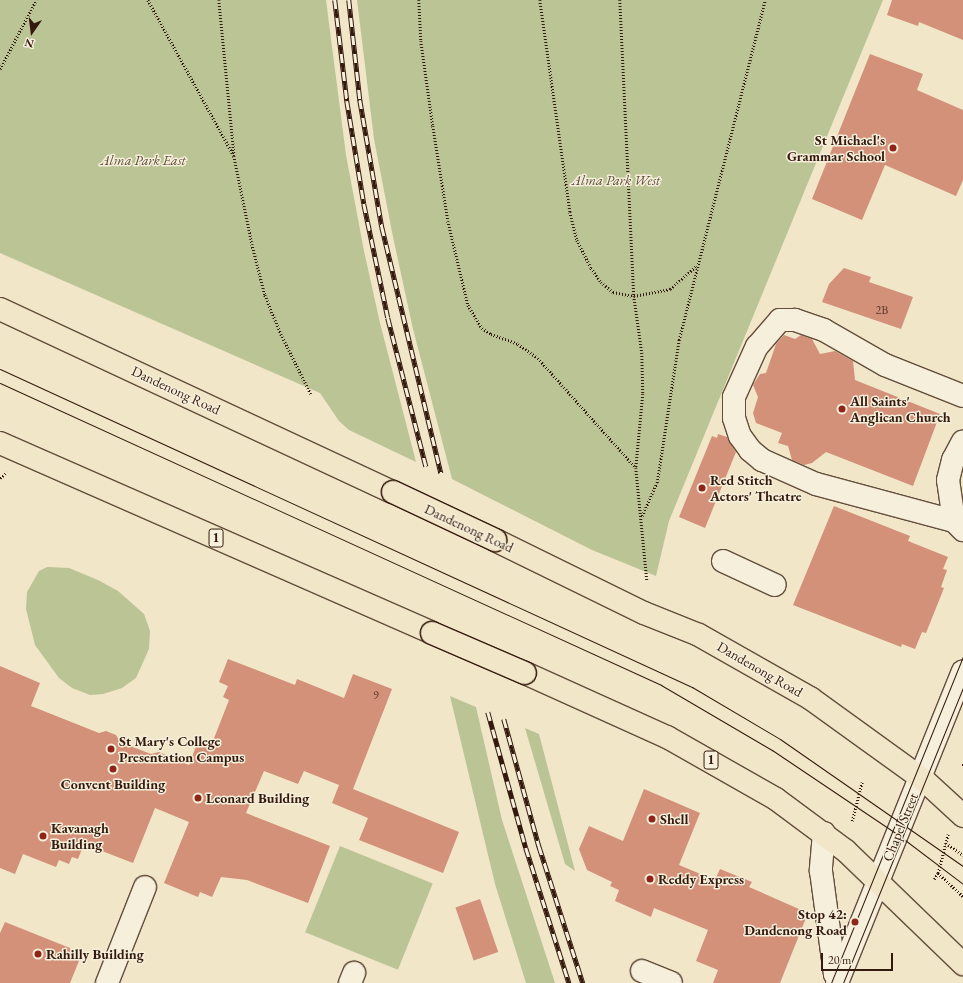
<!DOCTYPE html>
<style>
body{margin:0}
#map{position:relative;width:963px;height:983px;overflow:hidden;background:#f1e6c8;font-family:"EB Garamond",serif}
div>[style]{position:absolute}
.green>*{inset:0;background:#bbc495;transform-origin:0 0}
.building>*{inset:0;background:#d39179;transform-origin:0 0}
.path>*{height:2.5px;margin-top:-1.25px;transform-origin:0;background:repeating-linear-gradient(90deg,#341a0e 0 1px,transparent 0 3px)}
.roads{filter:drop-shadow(1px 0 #634d3c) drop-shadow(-1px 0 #634d3c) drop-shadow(0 1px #634d3c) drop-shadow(0 -1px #634d3c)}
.minor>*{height:22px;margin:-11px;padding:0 11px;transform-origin:11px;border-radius:11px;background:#f6efdb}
.highway>*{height:22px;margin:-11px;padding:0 11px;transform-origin:11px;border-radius:11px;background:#f1e6c8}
.tram>*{height:1px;margin:-0.5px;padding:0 0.5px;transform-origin:0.5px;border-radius:0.5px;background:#341a0e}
.rail>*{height:4.5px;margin-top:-2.25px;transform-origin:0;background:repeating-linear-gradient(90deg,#f6efdb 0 9px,#341a0e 0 18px);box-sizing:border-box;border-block:1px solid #341a0e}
.bridges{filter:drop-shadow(1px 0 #341a0e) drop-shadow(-1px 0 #341a0e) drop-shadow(0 1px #341a0e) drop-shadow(0 -1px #341a0e)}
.highway-bridge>*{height:22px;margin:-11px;padding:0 11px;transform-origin:11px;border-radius:11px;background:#f1e6c8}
.dots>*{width:11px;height:11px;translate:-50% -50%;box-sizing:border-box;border:2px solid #f6efdb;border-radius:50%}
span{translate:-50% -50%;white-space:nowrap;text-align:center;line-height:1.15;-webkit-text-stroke:3px #f6efdb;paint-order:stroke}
.number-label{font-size:12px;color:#5c3829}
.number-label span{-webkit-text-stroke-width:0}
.shield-label span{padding:1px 3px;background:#f6efdb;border:1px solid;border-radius:3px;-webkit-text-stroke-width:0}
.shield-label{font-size:13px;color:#341a0e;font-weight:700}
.poi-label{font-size:14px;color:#341a0e;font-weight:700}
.right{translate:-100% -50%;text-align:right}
.left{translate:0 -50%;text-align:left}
.park-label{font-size:14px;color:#5c4d36;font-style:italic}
.street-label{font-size:14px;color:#341a0e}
.north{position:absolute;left:12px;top:12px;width:40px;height:40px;-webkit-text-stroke:3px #f6efdb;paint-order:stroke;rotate:194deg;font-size:11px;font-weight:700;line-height:16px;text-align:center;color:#341a0e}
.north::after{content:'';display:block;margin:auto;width:14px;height:18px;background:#341a0e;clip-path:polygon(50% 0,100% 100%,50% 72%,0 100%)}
.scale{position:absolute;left:821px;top:953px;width:72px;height:18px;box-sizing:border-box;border:2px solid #341a0e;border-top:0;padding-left:5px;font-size:12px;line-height:14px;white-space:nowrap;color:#341a0e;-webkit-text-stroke:3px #f6efdb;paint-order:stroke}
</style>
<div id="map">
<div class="green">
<div style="clip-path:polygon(0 0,326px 0,346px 155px,364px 251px,380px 323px,416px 462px,349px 430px,339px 421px,320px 393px,0 253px)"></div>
<div style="clip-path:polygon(357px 0,883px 0,669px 521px,656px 576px,592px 550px,452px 479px,413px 329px,393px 237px,374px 139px)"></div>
<div style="clip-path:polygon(47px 567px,69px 568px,98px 580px,118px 591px,144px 614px,150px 631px,149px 649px,136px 678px,122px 688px,103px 694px,90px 695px,72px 688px,59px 678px,35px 645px,26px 609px,27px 592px,39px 571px)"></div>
<div style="clip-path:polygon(450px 696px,476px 707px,502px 820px,555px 983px,526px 983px,495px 884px)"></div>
<div style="clip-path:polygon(525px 728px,539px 734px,575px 871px,565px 864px)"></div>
<div style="left:340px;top:846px;width:100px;height:93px;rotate:22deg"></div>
</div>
<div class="building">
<div style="clip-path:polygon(892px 0,963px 0,963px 40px,919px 22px,918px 26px,887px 15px)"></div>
<div style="clip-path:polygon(870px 54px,923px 74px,917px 90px,963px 110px,963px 180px,956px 196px,885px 165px,862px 220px,812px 199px)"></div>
<div style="clip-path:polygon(844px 268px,871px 277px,869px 282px,913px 297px,901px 329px,822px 302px,829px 284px)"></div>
<div style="clip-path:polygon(784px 335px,795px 339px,801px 335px,812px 339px,820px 354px,835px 351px,853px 361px,855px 380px,940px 414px,913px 486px,826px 452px,812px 463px,804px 465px,792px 460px,788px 446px,778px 443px,782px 433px,756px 423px,753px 413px,758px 397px,753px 385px,760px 374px,766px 373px,776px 344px)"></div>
<div style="clip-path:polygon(718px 434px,727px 437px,736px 452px,705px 528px,679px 517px,712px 436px,717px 438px)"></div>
<div style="clip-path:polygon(834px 506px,910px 536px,908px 541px,948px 557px,943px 569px,947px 570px,941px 587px,944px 588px,926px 633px,922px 632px,915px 649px,902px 644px,901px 647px,793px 605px)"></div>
<div style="clip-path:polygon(228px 659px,295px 685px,297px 679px,344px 698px,353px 674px,392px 689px,353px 789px,459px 832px,443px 873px,359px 840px,368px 818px,332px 803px,339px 785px,304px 771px,298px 784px,264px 771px,246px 813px,330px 846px,308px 903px,247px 880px,221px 877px,212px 897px,200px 892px,198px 897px,164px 883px,189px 822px,155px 808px,133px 863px,84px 844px,78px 859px,72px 857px,69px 864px,59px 860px,56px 867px,23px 854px,15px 874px,0 868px,0 666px,40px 683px,31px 706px,99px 733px,106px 731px,116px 735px,120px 742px,151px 754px,159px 752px,189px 765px,198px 741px,211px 746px,229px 700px,223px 697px,228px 686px,219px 682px)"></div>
<div style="clip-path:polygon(644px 789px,700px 813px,679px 865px,715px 880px,720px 869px,752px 882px,749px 887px,808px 913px,780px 983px,713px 983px,718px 970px,696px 961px,708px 930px,654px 908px,651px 917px,615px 901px,619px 890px,610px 886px,612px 882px,587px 870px,579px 849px,589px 826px,623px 841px)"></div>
<div style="left:480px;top:899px;width:56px;height:26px;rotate:71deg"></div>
<div style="clip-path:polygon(5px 922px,70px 948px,70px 952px,81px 956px,70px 983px,0 983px,0 933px)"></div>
</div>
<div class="path">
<div style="left:148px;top:0;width:178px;rotate:61.1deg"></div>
<div style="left:234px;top:156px;width:90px;rotate:78.4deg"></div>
<div style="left:252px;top:244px;width:53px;rotate:75.7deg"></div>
<div style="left:265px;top:295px;width:42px;rotate:67.7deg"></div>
<div style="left:281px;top:334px;width:67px;rotate:63.4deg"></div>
<div style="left:219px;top:0;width:155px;rotate:84.4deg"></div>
<div style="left:419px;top:0;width:41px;rotate:87.2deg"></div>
<div style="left:421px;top:41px;width:86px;rotate:82deg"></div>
<div style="left:433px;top:126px;width:96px;rotate:81deg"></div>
<div style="left:448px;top:221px;width:86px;rotate:76.6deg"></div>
<div style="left:468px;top:305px;width:27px;rotate:59deg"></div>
<div style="left:482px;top:328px;width:11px;rotate:34deg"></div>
<div style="left:491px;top:334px;width:29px;rotate:20deg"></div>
<div style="left:518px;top:344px;width:24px;rotate:35deg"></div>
<div style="left:538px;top:358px;width:147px;rotate:48.3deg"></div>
<div style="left:540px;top:0;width:214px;rotate:81.9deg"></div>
<div style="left:570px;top:212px;width:29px;rotate:76deg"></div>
<div style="left:577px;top:240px;width:31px;rotate:63deg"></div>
<div style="left:591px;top:268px;width:17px;rotate:54deg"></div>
<div style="left:601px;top:282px;width:16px;rotate:40deg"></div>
<div style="left:613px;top:292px;width:21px;rotate:11deg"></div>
<div style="left:634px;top:296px;width:37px;rotate:-11deg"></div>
<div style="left:670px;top:289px;width:35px;rotate:-41deg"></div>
<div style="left:620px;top:0;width:296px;rotate:87.3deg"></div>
<div style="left:634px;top:296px;width:58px;rotate:82deg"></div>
<div style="left:642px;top:353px;width:41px;rotate:88.6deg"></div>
<div style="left:643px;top:394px;width:74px;rotate:95.4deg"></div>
<div style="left:636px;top:468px;width:113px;rotate:84.4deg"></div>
<div style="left:0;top:69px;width:78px;rotate:-62.4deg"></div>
<div style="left:0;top:478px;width:9px;rotate:-41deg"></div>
<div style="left:642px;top:516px;width:36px;rotate:-66deg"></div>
<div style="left:657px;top:483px;width:145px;rotate:-81.3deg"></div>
<div style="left:679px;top:340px;width:351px;rotate:-75.8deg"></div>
<div style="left:962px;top:765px;width:1px"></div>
<div style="left:852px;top:821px;width:40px;rotate:-75.6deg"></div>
<div style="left:946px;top:843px;width:21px;rotate:35deg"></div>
<div style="left:938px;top:873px;width:34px;rotate:43deg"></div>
<div style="left:934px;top:879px;width:7px;rotate:-56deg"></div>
<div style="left:938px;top:873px;width:40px;rotate:-75.6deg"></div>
</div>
<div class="roads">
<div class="minor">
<div style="left:963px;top:396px;width:84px;rotate:-158.3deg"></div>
<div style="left:885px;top:365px;width:70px;rotate:-150.2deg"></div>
<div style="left:824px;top:330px;width:31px;rotate:-161deg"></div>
<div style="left:795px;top:320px;width:15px;rotate:180deg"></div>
<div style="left:780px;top:320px;width:35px;rotate:131deg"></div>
<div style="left:757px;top:346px;width:56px;rotate:114.3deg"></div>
<div style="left:734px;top:397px;width:21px;rotate:90deg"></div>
<div style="left:734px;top:418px;width:19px;rotate:72deg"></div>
<div style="left:740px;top:436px;width:17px;rotate:54deg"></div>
<div style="left:750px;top:450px;width:16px;rotate:40deg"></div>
<div style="left:762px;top:460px;width:59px;rotate:24deg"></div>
<div style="left:816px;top:484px;width:143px;rotate:15deg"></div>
<div style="left:954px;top:521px;width:13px;rotate:45deg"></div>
<div style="left:954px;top:521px;width:41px;rotate:-98.3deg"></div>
<div style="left:948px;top:480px;width:21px;rotate:-76deg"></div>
<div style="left:953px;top:460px;width:21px;rotate:-62deg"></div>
<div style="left:723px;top:561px;width:57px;rotate:24.8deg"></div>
<div style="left:824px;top:833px;width:38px;rotate:95deg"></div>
<div style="left:821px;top:871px;width:104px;rotate:82.3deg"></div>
<div style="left:835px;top:974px;width:6px;rotate:59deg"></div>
<div style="left:642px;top:971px;width:31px;rotate:22deg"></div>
<div style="left:107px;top:983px;width:103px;rotate:-68.4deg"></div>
<div style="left:350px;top:983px;width:11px;rotate:-68deg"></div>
<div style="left:837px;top:983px;width:336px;rotate:-68deg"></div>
</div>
<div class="highway">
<div style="left:0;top:309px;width:434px;rotate:25deg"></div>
<div style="left:0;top:443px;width:472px;rotate:23.7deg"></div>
<div style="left:495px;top:540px;width:166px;rotate:26.1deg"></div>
<div style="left:644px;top:613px;width:59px;rotate:21.8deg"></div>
<div style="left:699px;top:635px;width:128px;rotate:29.6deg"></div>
<div style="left:810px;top:698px;width:142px;rotate:35.8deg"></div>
<div style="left:925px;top:781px;width:52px;rotate:42.6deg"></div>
<div style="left:525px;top:673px;width:156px;rotate:24.3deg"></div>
<div style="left:667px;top:737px;width:125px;rotate:29.6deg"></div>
<div style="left:776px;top:799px;width:87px;rotate:36.6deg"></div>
<div style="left:846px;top:851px;width:163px;rotate:44deg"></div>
</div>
</div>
<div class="tram">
<div style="left:0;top:369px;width:762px;rotate:24.68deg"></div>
<div style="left:692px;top:687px;width:102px;rotate:30.6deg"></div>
<div style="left:780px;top:739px;width:223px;rotate:34.8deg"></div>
<div style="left:0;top:383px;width:727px;rotate:24.55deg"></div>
<div style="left:661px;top:685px;width:129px;rotate:30.4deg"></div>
<div style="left:772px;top:750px;width:151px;rotate:33.9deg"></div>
<div style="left:897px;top:834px;width:83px;rotate:37.1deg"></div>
<div style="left:831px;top:983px;width:353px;rotate:-68deg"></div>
<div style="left:843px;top:983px;width:319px;rotate:-67.9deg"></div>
</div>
<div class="rail">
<div style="left:335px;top:0;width:102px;rotate:83.2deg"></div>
<div style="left:347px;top:101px;width:104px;rotate:80.6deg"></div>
<div style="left:364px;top:204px;width:116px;rotate:78.1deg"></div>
<div style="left:388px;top:318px;width:153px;rotate:75.6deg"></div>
<div style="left:349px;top:0;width:101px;rotate:83.7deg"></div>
<div style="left:360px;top:100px;width:129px;rotate:80.2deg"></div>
<div style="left:382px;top:227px;width:253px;rotate:76.5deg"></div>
<div style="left:488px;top:712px;width:141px;rotate:74.4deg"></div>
<div style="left:526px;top:848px;width:142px;rotate:72.3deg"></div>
<div style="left:504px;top:719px;width:132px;rotate:74.6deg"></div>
<div style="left:539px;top:846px;width:144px;rotate:72.2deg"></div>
</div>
<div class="bridges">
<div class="highway-bridge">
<div style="left:393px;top:492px;width:113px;rotate:25.2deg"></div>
<div style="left:432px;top:633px;width:101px;rotate:23.3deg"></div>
</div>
</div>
<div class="dots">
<div style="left:893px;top:148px;background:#8f2418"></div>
<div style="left:842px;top:409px;background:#8f2418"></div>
<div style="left:702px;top:488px;background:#8f2418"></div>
<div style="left:111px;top:749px;background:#8f2418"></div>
<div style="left:113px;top:769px;background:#8f2418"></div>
<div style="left:198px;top:798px;background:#8f2418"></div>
<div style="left:652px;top:819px;background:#8f2418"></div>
<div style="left:43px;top:836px;background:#8f2418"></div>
<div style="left:650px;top:879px;background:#8f2418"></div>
<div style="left:855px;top:922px;background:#8f2418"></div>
<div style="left:38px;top:954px;background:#8f2418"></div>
</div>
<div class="number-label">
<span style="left:882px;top:311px">2B</span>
<span style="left:376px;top:696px">9</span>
</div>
<div class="shield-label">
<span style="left:216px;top:538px">1</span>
<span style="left:711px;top:760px">1</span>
</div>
<div class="poi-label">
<span class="right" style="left:885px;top:148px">St Michael's<br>Grammar School</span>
<span class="left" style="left:850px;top:409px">All Saints'<br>Anglican Church</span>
<span class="left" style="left:710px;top:488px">Red Stitch<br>Actors' Theatre</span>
<span class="left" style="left:119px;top:749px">St Mary's College<br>Presentation Campus</span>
<span style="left:113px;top:784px">Convent Building</span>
<span class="left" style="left:206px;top:798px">Leonard Building</span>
<span class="left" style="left:660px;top:819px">Shell</span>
<span class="left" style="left:51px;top:836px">Kavanagh<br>Building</span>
<span class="left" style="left:658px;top:879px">Reddy Express</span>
<span class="right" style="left:847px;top:922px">Stop 42:<br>Dandenong Road</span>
<span class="left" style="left:46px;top:954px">Rahilly Building</span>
</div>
<div class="park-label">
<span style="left:143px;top:160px">Alma Park East</span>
<span style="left:616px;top:180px">Alma Park West</span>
</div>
<div class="street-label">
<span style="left:176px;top:390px;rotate:25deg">Dandenong Road</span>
<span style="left:469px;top:528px;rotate:25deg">Dandenong Road</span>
<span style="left:760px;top:669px;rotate:30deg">Dandenong Road</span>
<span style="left:900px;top:827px;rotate:-68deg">Chapel Street</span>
</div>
<div class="north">N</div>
<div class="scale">20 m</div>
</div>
